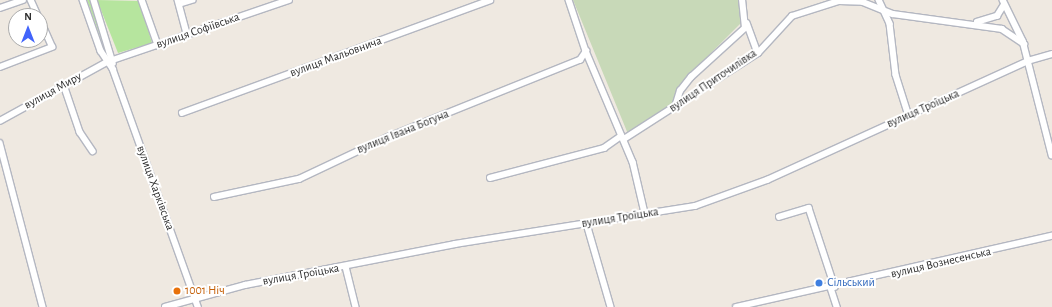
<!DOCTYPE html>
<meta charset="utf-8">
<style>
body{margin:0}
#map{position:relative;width:1052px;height:307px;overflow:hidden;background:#efe9e1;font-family:"Alegreya Sans",sans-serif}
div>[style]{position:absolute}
.green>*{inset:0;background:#b6e59e}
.cemetery>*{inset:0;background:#c8d9b8}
.roads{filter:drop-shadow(1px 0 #b4b7c1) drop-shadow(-1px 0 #b4b7c1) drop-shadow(0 1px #b4b7c1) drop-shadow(0 -1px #b4b7c1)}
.minor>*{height:5.5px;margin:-2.75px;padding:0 2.75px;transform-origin:2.75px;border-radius:2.75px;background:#fff}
.dots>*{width:11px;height:11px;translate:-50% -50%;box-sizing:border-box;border:2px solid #fff;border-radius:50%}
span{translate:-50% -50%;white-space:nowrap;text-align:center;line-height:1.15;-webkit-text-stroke:4px #fff;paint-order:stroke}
.street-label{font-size:12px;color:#2e2e2e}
.shop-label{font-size:12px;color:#366cbe}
.left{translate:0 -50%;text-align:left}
.food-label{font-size:12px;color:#c56008}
.north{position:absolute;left:8px;top:8px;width:40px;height:40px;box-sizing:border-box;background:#fff;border:1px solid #ababab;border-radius:50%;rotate:0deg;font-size:11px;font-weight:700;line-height:16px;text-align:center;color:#2e2e2e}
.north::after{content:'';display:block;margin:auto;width:14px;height:18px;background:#4264fb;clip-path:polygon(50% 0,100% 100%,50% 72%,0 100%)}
</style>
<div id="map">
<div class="green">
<div style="clip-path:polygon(87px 0,90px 0,106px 50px,104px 47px)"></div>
<div style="clip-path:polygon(97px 0,140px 1px,152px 43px,118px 53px)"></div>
</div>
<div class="cemetery">
<div style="clip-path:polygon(573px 0,739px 0,743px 12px,741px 23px,680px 84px,673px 104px,628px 134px)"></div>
</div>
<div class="roads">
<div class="minor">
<div style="left:31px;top:0;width:17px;rotate:66deg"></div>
<div style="left:83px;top:0;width:54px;rotate:70.6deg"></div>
<div style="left:101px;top:51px;width:22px;rotate:56deg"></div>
<div style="left:113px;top:69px;width:253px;rotate:70.3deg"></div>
<div style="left:94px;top:0;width:66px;rotate:73.2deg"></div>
<div style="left:142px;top:0;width:48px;rotate:70.4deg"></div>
<div style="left:178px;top:0;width:35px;rotate:75deg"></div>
<div style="left:569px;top:0;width:54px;rotate:71.6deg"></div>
<div style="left:586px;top:51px;width:121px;rotate:67.1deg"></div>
<div style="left:633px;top:162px;width:52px;rotate:76.8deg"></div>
<div style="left:879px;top:0;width:26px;rotate:65deg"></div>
<div style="left:890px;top:24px;width:51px;rotate:83.3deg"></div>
<div style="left:896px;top:75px;width:43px;rotate:72.4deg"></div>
<div style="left:1003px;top:0;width:46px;rotate:64deg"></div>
<div style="left:1023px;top:41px;width:118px;rotate:75.7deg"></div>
<div style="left:179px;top:4px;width:14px;rotate:-17deg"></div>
<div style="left:0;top:8px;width:24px;rotate:-19deg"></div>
<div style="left:977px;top:22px;width:21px;rotate:-17deg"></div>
<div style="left:997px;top:16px;width:13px;rotate:-58deg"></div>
<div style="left:747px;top:23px;width:32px;rotate:70deg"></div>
<div style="left:0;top:67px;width:56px;rotate:-21deg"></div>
<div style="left:52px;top:47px;width:30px;rotate:-114deg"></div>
<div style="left:64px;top:85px;width:50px;rotate:71.2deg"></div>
<div style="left:80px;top:132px;width:23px;rotate:56deg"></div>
<div style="left:675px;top:107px;width:17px;rotate:-73deg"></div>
<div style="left:680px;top:91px;width:18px;rotate:-52deg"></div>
<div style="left:691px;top:77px;width:73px;rotate:-42.2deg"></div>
<div style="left:745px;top:28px;width:28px;rotate:-96deg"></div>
<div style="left:182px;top:113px;width:328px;rotate:-20.1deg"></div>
<div style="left:0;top:121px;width:122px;rotate:-28.9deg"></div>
<div style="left:107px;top:62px;width:192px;rotate:-18.8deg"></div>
<div style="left:624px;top:139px;width:159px;rotate:-32.7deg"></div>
<div style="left:758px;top:53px;width:50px;rotate:-47.4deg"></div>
<div style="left:792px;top:16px;width:49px;rotate:-17.7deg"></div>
<div style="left:839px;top:1px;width:24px;rotate:2deg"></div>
<div style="left:863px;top:2px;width:32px;rotate:22deg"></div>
<div style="left:893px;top:14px;width:110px;rotate:7.8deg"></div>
<div style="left:1002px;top:29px;width:27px;rotate:34deg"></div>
<div style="left:0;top:143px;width:170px;rotate:75.3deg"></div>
<div style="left:490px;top:178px;width:118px;rotate:-14.7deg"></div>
<div style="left:604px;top:148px;width:21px;rotate:-35deg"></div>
<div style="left:214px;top:197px;width:87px;rotate:-12deg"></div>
<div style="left:299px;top:179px;width:98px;rotate:-25.3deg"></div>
<div style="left:388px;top:137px;width:207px;rotate:-21.9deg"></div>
<div style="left:580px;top:60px;width:11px;rotate:-56deg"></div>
<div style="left:779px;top:217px;width:31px;rotate:-17deg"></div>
<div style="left:809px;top:208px;width:83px;rotate:71.8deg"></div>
<div style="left:587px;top:224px;width:86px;rotate:73.9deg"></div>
<div style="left:346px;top:267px;width:41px;rotate:76deg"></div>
<div style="left:831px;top:288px;width:20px;rotate:72deg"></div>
<div style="left:165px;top:307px;width:83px;rotate:-15.4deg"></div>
<div style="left:245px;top:285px;width:214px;rotate:-11deg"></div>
<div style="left:455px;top:244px;width:243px;rotate:-9deg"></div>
<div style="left:695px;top:206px;width:77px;rotate:-19.9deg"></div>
<div style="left:767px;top:180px;width:287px;rotate:-24.5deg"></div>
<div style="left:1028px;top:61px;width:25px;rotate:-16deg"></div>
<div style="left:736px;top:307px;width:324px;rotate:-12.7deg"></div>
</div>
</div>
<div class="dots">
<div style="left:819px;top:283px;background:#3f7fe0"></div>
<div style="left:177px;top:291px;background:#e8710a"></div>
</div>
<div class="street-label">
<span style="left:198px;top:31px;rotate:-19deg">вулиця Софіївська</span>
<span style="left:336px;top:57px;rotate:-20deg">вулиця Мальовнича</span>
<span style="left:713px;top:81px;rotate:-34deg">вулиця Приточилівка</span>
<span style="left:53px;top:91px;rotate:-29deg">вулиця Миру</span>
<span style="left:923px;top:109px;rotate:-24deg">вулиця Троїцька</span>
<span style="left:403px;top:132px;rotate:-22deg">вулиця Івана Богуна</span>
<span style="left:155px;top:188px;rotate:70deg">вулиця Харківська</span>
<span style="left:620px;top:218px;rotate:-9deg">вулиця Троїцька</span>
<span style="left:941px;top:263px;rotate:-13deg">вулиця Вознесенська</span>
<span style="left:301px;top:275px;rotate:-10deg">вулиця Троїцька</span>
</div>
<div class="shop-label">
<span class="left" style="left:827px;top:283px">Сільський</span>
</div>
<div class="food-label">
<span class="left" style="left:185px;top:291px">1001 Ніч</span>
</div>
<div class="north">N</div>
</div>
